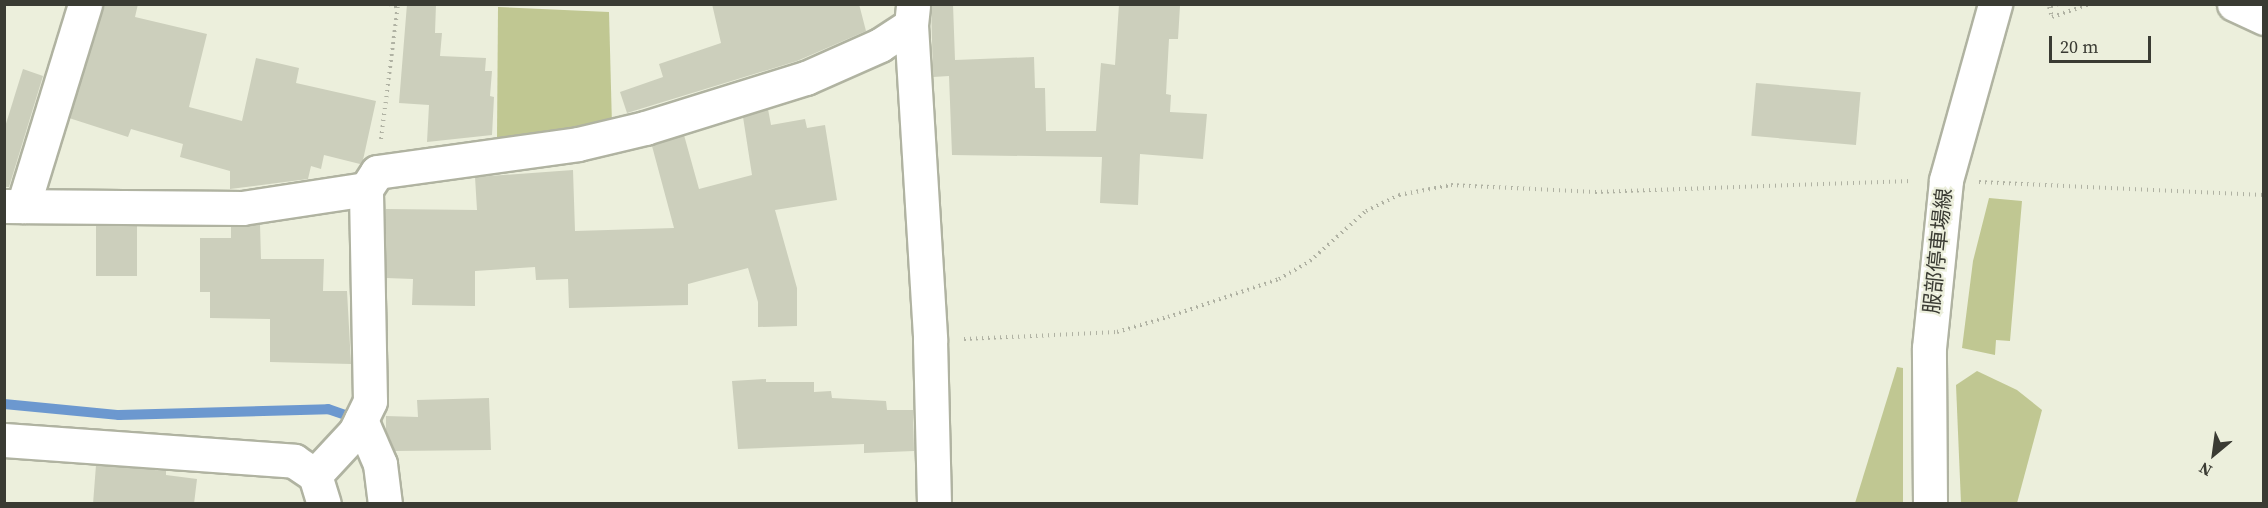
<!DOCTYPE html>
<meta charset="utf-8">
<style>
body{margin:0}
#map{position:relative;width:2268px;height:508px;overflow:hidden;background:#ecefdc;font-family:"Source Serif 4","Noto Sans JP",serif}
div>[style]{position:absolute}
.green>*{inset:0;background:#c0c792}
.stream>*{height:10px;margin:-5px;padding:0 5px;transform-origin:5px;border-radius:5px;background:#6c98cf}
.building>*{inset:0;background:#cccfbc;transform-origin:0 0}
.path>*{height:4px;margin-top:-2px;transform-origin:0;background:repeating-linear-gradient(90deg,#b0b2a3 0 1.5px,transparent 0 6px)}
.roads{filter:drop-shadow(2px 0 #b0b3a1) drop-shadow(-2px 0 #b0b3a1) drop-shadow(0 2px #b0b3a1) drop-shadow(0 -2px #b0b3a1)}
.street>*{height:33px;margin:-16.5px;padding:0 16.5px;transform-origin:16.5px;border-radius:16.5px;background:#fff}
.secondary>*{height:33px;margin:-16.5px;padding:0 16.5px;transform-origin:16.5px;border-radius:16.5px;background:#fff}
.highway>*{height:33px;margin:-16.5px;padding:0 16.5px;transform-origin:16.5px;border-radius:16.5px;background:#fff}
span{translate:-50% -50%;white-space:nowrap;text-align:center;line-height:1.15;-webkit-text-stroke:4.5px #ecefdc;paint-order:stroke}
.street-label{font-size:21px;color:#3a3b33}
.frame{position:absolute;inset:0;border:6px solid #3a3b33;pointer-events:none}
.north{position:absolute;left:2184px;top:424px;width:60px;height:60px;-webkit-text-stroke:4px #ecefdc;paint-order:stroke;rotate:209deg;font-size:16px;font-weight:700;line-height:24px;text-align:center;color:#3a3b33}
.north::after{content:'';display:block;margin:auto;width:21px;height:27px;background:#3a3b33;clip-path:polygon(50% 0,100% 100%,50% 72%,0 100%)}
.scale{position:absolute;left:2049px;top:36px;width:102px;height:27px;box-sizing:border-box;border:3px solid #3a3b33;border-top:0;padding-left:8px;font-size:18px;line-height:21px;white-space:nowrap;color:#3a3b33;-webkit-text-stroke:4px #ecefdc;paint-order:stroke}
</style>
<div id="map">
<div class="green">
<div style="clip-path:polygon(498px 7px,609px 12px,612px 126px,497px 139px)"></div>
<div style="clip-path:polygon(1989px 198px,2022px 201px,2010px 341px,1996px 340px,1995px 355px,1962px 348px,1973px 261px)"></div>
<div style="clip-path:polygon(1897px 367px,1903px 368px,1903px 503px,1855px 503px)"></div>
<div style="clip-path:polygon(1977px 371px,2017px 390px,2042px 410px,2017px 503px,1961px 503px,1956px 385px)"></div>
</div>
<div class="stream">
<div style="left:4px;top:404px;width:116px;rotate:5.5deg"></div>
<div style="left:119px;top:415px;width:209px;rotate:-1.6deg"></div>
<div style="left:328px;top:409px;width:18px;rotate:19deg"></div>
<div style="left:345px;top:415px;width:14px;rotate:69deg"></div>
</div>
<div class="building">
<div style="clip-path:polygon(103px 4px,138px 4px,135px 17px,207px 34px,189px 107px,242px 121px,256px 58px,299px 68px,296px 83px,376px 101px,363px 160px,360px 164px,324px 155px,321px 169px,311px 166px,308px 179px,230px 189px,230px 171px,180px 157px,183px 144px,131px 129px,128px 137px,69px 118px)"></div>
<div style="clip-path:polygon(407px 4px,436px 4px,435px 33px,442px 33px,440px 56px,486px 58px,485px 71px,492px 71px,490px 96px,494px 97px,492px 135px,427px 142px,429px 105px,399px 103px)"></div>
<div style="clip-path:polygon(712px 4px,859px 4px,866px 31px,797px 61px,627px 113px,620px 92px,663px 77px,659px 64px,721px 43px)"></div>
<div style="clip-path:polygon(931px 4px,953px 4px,955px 60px,1034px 57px,1035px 88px,1045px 88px,1046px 131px,1096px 131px,1101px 63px,1115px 65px,1119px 4px,1180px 6px,1178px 39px,1169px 39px,1166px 94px,1171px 95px,1170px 112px,1207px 114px,1203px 159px,1140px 154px,1138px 205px,1100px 203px,1102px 157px,952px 155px,949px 76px,933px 77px)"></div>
<div style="clip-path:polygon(23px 69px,43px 76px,9px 187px,4px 187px,4px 130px)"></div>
<div style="left:1756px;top:83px;width:105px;height:53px;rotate:5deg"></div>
<div style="clip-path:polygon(768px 109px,771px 125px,805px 119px,807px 128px,825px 125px,837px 200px,775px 210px,797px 288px,797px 326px,758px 327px,758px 302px,748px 268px,688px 284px,688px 305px,569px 308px,568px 279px,536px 280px,535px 267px,475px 271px,475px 306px,412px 305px,413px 279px,386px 278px,386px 209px,477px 210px,475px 177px,573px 170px,575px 231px,674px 228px,652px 146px,684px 135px,699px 189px,752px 175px,743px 117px)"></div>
<div style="clip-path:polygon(260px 224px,261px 259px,324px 259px,323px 291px,347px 291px,351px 364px,270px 362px,270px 319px,210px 318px,210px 292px,200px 292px,200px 238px,231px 238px,231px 227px)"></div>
<div style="left:96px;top:226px;width:41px;height:50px"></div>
<div style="clip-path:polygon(766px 379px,766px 382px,814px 382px,814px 392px,831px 391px,832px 398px,886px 401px,887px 410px,913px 410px,914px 451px,864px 453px,864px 444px,738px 449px,732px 381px)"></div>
<div style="clip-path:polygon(489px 398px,491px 450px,395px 451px,386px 430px,386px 416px,418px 417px,417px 400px)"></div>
<div style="clip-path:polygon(96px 465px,166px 471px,166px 475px,197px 479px,194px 504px,93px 504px)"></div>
</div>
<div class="path">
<div style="left:389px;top:4px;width:9px;rotate:21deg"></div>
<div style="left:2058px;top:4px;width:9px;rotate:162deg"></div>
<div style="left:2049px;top:7px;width:10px;rotate:73deg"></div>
<div style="left:2052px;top:17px;width:39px;rotate:-19deg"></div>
<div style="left:381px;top:139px;width:136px;rotate:-82.8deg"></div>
<div style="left:1979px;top:182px;width:285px;rotate:2.6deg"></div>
<div style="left:964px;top:339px;width:153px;rotate:-2.6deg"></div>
<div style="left:1117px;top:332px;width:53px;rotate:-16.4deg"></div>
<div style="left:1168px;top:317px;width:117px;rotate:-18.9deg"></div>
<div style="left:1279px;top:279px;width:36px;rotate:-30deg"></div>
<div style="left:1310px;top:261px;width:75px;rotate:-41.8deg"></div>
<div style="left:1366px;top:211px;width:37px;rotate:-26deg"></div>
<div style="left:1399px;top:195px;width:53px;rotate:-10.9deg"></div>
<div style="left:1451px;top:185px;width:144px;rotate:2.8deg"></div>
<div style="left:1595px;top:192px;width:317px;rotate:-2deg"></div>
</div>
<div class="roads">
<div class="street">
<div style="left:913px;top:6px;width:19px;rotate:96deg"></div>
<div style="left:911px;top:25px;width:316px;rotate:86.5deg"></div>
<div style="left:930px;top:340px;width:164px;rotate:88.6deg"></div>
<div style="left:4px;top:206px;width:238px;rotate:0.5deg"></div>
<div style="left:242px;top:208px;width:125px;rotate:-8.7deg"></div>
<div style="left:23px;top:206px;width:211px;rotate:-72.9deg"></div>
<div style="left:361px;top:420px;width:48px;rotate:66.6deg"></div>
<div style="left:380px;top:464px;width:40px;rotate:82.9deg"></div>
<div style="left:4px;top:440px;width:291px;rotate:4.1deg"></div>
<div style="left:294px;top:461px;width:25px;rotate:34deg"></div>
<div style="left:315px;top:475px;width:30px;rotate:73deg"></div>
<div style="left:315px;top:475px;width:59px;rotate:-47.1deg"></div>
<div style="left:355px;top:432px;width:34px;rotate:-64deg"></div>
<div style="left:370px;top:401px;width:212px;rotate:-91.1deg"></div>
<div style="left:366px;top:189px;width:20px;rotate:-57deg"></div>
<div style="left:377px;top:172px;width:203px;rotate:-7.9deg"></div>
<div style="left:578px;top:144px;width:69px;rotate:-13.4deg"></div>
<div style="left:645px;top:128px;width:169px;rotate:-17.3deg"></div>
<div style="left:806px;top:78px;width:81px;rotate:-24deg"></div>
<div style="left:880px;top:45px;width:37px;rotate:-33deg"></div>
</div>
<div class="secondary">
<div style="left:1930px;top:504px;width:156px;rotate:-90.4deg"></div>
<div style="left:1929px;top:348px;width:169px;rotate:-84.2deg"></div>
<div style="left:1946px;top:180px;width:183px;rotate:-74.4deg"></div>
</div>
<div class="highway">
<div style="left:2234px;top:4px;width:33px;rotate:25deg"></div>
</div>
</div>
<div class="street-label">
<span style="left:1938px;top:251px;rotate:-84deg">服部停車場線</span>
</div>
<div class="frame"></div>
<div class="north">N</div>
<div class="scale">20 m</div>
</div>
